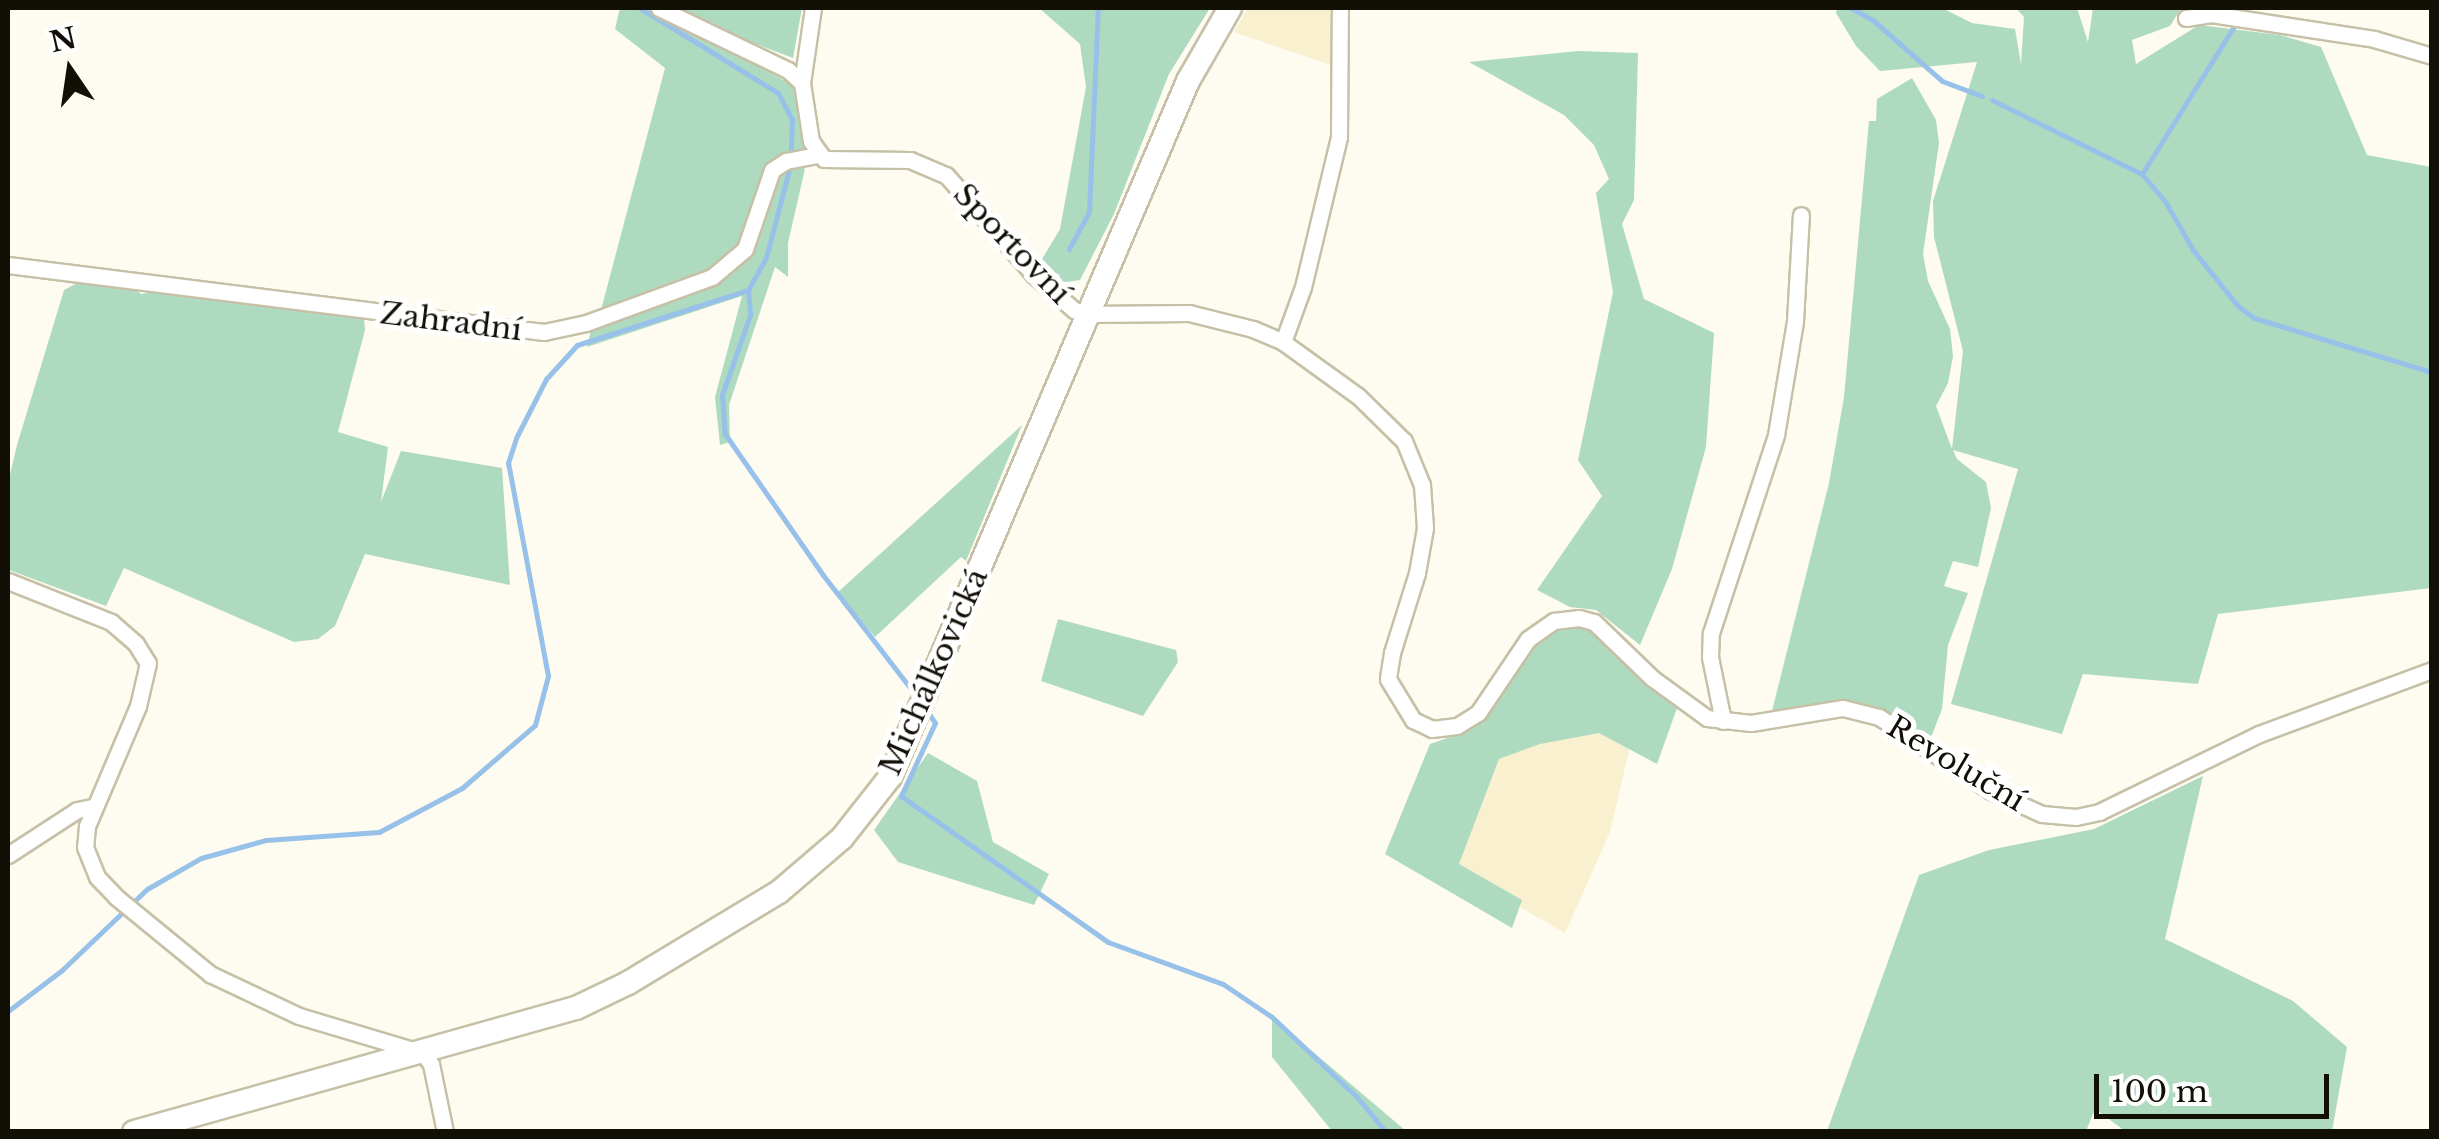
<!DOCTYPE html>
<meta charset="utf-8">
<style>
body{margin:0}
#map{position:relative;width:2439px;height:1139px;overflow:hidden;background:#fefbf1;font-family:"Libre Baskerville",serif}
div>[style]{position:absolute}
.built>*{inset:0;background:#f8f0cf}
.green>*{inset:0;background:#aedbc0}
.stream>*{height:5px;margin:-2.5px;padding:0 2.5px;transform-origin:2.5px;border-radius:2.5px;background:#97c1e8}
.roads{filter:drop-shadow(2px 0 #c6c0a7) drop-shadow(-2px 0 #c6c0a7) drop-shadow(0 2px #c6c0a7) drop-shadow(0 -2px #c6c0a7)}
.street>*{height:15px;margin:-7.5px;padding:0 7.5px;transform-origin:7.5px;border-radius:7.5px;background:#fff}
.secondary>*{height:22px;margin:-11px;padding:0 11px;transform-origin:11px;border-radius:11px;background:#fff}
span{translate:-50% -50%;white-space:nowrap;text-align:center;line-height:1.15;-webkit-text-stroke:10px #fff;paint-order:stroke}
.street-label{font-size:30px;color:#120f07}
.frame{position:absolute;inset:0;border:10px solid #120f07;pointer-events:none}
.north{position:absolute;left:20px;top:20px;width:100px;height:100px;-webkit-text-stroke:8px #fff;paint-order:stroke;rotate:347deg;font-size:28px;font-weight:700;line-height:40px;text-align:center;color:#120f07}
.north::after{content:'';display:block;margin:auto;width:35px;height:45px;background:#120f07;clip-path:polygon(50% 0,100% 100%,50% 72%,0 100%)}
.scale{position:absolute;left:2094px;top:1074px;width:235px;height:45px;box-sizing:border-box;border:5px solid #120f07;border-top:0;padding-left:12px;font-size:30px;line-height:35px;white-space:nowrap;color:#120f07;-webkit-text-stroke:8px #fff;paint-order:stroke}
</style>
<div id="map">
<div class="built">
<div style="clip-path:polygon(1248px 8px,1333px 8px,1331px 65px,1234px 32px)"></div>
<div style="clip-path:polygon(1634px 729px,1610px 832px,1565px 933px,1443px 863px,1451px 750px)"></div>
</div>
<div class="green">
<div style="clip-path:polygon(620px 8px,652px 8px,787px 82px,797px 92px,808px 146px,763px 170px,742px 243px,707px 271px,601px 310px,665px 68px,615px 29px)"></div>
<div style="clip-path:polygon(672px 8px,802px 8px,793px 58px,708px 26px)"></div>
<div style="clip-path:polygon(1039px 8px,1210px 8px,1169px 74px,1114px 214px,1080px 280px,1061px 283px,1039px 264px,1060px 229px,1086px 87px,1080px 44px)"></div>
<div style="clip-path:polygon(1837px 8px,1942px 8px,1972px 23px,2015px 29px,2021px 64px,2024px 17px,2016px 8px,2077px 8px,2088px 42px,2093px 8px,2181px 8px,2170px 26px,2132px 40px,2136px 64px,2199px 25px,2280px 35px,2321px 47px,2367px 155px,2431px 167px,2431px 588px,2218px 614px,2198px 684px,2083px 674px,2062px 734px,1951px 704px,2018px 469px,1953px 450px,1957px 459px,1986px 482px,1991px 508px,1978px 567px,1953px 561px,1944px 586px,1968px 593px,1948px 645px,1942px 709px,1932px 735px,1928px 738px,1879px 709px,1848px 701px,1772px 711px,1829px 483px,1844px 397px,1869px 121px,1876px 121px,1877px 99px,1912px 78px,1936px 120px,1939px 143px,1923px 254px,1928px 281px,1950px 329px,1953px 356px,1948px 383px,1936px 406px,1952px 449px,1963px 351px,1934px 237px,1933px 201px,1977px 62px,1880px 71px,1856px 46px,1836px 13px)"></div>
<div style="clip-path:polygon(1578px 51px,1638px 53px,1634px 200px,1622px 224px,1644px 299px,1714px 333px,1706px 447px,1672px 569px,1640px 645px,1596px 610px,1570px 607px,1537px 590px,1602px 496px,1578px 460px,1613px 292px,1596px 193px,1609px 179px,1594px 145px,1564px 115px,1469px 62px)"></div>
<div style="clip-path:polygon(796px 164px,805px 169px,788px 243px,788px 277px,775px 267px,729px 405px,730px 442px,720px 445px,715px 397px,742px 296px,587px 347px,592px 326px,732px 268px,773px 177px)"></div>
<div style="clip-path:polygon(83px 280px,133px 288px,141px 294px,160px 291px,364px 318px,365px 330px,338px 432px,388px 447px,381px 502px,401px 451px,502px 468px,510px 585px,365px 554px,335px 626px,318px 639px,294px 642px,124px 568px,106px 606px,9px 570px,8px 483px,17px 445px,64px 290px)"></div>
<div style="clip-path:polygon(1022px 425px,966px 561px,961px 557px,875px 637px,837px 593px)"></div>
<div style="clip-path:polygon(1058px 619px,1176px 650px,1178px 662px,1143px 716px,1041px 681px)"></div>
<div style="clip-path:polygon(1572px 625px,1590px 631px,1616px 651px,1643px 681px,1677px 708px,1657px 764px,1599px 733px,1540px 744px,1499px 759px,1459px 864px,1522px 900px,1512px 928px,1385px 854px,1430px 744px,1471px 730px,1497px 704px,1533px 647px,1553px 629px)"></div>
<div style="clip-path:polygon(928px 753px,977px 781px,993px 842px,1049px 874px,1034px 905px,898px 862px,874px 830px)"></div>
<div style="clip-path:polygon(2203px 776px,2165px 939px,2293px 1001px,2347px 1047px,2332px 1131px,2125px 1131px,2095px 1109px,2086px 1131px,1827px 1131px,1919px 875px,1989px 850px,2094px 829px)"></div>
<div style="clip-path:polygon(1272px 1017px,1406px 1131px,1332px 1131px,1272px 1057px)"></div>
</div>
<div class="stream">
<div style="left:640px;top:8px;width:162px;rotate:31.6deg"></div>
<div style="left:778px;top:93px;width:30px;rotate:62deg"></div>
<div style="left:792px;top:119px;width:36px;rotate:92deg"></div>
<div style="left:1851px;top:8px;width:26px;rotate:29deg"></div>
<div style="left:1874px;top:21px;width:91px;rotate:41.4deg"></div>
<div style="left:1942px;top:81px;width:43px;rotate:20.6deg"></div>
<div style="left:1992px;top:100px;width:167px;rotate:26.3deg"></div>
<div style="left:2142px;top:174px;width:38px;rotate:50deg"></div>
<div style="left:2166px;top:203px;width:54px;rotate:60.1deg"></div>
<div style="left:2193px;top:250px;width:70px;rotate:51.3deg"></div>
<div style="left:2237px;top:305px;width:21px;rotate:37deg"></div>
<div style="left:2254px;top:318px;width:186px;rotate:16.9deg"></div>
<div style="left:2142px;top:174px;width:178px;rotate:-58.1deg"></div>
<div style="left:1069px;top:249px;width:42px;rotate:-61.6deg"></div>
<div style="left:1089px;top:212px;width:204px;rotate:-87.5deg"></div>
<div style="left:748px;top:290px;width:25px;rotate:85deg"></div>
<div style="left:750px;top:315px;width:85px;rotate:109.3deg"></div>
<div style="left:722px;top:395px;width:39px;rotate:86deg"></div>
<div style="left:725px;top:434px;width:172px;rotate:55.2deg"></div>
<div style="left:823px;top:575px;width:150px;rotate:52.3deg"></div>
<div style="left:927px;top:711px;width:14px;rotate:56deg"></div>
<div style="left:935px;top:723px;width:81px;rotate:115deg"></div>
<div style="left:901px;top:796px;width:253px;rotate:35.2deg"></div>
<div style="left:1108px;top:942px;width:122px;rotate:20.1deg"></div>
<div style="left:1223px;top:984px;width:59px;rotate:34deg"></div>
<div style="left:1272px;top:1017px;width:117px;rotate:43.3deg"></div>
<div style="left:1357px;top:1097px;width:45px;rotate:50.4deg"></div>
<div style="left:8px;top:1011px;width:68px;rotate:-37.2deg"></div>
<div style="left:62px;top:970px;width:117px;rotate:-43.6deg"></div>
<div style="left:147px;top:889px;width:62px;rotate:-29.9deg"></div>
<div style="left:201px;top:858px;width:67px;rotate:-15.5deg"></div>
<div style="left:266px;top:840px;width:113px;rotate:-4deg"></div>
<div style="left:379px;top:832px;width:94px;rotate:-27.9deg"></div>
<div style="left:462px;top:788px;width:96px;rotate:-40.8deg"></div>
<div style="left:535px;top:725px;width:51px;rotate:-75.1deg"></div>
<div style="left:548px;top:676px;width:217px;rotate:-100.6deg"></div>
<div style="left:508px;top:463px;width:26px;rotate:-72deg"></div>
<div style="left:516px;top:438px;width:66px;rotate:-63deg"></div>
<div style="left:546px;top:379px;width:46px;rotate:-47.6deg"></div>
<div style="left:577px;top:345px;width:180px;rotate:-17.8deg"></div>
<div style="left:748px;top:290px;width:37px;rotate:-61deg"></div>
<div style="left:766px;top:258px;width:95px;rotate:-75.4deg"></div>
</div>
<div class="roads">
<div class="street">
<div style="left:659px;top:8px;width:143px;rotate:25.7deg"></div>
<div style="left:788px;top:70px;width:19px;rotate:43deg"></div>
<div style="left:802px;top:83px;width:59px;rotate:81.2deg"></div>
<div style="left:811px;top:141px;width:22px;rotate:54deg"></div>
<div style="left:824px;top:159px;width:86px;rotate:0.7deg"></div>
<div style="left:910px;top:160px;width:39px;rotate:23deg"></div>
<div style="left:946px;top:175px;width:133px;rotate:48.7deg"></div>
<div style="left:1034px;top:275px;width:53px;rotate:41.2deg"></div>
<div style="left:1074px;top:310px;width:14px;rotate:17deg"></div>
<div style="left:1087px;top:314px;width:102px;rotate:-0.6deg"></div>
<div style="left:1189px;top:313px;width:66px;rotate:14deg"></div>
<div style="left:1253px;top:329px;width:33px;rotate:23deg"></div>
<div style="left:1283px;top:342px;width:92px;rotate:35.8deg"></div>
<div style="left:1358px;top:396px;width:64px;rotate:44.4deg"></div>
<div style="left:1404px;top:441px;width:48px;rotate:67.8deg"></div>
<div style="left:1422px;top:485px;width:43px;rotate:86deg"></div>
<div style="left:1425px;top:528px;width:46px;rotate:100.1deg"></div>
<div style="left:1417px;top:573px;width:84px;rotate:107.4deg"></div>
<div style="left:1392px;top:653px;width:26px;rotate:99deg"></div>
<div style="left:1388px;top:679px;width:48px;rotate:58.6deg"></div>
<div style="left:1413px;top:720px;width:21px;rotate:25deg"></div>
<div style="left:1432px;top:729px;width:25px;rotate:-7deg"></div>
<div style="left:1457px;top:726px;width:25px;rotate:-32deg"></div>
<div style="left:1478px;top:713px;width:89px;rotate:-56deg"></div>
<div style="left:1528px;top:639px;width:32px;rotate:-35deg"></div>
<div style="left:1554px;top:621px;width:25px;rotate:-7deg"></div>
<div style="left:1579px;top:618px;width:16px;rotate:15deg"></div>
<div style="left:1594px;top:622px;width:81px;rotate:44deg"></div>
<div style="left:1652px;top:678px;width:68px;rotate:36deg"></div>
<div style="left:1707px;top:718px;width:44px;rotate:6.5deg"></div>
<div style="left:1751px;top:723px;width:93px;rotate:-9.3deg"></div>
<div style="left:1843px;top:708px;width:37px;rotate:14deg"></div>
<div style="left:1879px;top:717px;width:134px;rotate:33.5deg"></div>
<div style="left:1991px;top:791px;width:56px;rotate:24.3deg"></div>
<div style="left:2042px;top:814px;width:34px;rotate:5deg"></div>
<div style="left:2076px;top:817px;width:24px;rotate:-12deg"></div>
<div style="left:2099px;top:812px;width:178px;rotate:-26deg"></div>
<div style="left:2259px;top:734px;width:184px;rotate:-20.3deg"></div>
<div style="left:2186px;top:18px;width:25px;rotate:-9deg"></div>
<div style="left:2211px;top:14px;width:165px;rotate:8.7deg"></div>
<div style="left:2374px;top:39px;width:60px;rotate:16.3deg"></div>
<div style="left:802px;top:83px;width:76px;rotate:-81.7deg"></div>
<div style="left:8px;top:265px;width:540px;rotate:7.13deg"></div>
<div style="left:544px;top:332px;width:43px;rotate:-12.1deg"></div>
<div style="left:586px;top:323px;width:134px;rotate:-20.1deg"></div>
<div style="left:712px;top:277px;width:43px;rotate:-40.3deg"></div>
<div style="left:745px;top:249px;width:83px;rotate:-71.1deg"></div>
<div style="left:772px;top:170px;width:17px;rotate:-33deg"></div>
<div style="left:786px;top:161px;width:32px;rotate:-11deg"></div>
<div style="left:1283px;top:342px;width:59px;rotate:-70deg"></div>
<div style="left:1303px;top:287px;width:154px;rotate:-76.5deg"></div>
<div style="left:1339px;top:137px;width:129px;rotate:-89.6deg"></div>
<div style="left:8px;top:581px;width:111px;rotate:21.7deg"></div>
<div style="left:111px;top:622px;width:33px;rotate:41deg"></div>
<div style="left:136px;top:644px;width:22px;rotate:58deg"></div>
<div style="left:148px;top:663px;width:44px;rotate:103.1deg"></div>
<div style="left:138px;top:706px;width:130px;rotate:113deg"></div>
<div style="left:87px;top:826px;width:21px;rotate:95deg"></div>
<div style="left:85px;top:847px;width:32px;rotate:68deg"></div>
<div style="left:97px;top:877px;width:28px;rotate:46deg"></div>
<div style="left:116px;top:897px;width:122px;rotate:39.3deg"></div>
<div style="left:210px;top:974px;width:98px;rotate:25.3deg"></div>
<div style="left:299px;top:1016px;width:129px;rotate:16.6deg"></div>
<div style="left:423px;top:1053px;width:14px;rotate:54deg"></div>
<div style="left:431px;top:1064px;width:69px;rotate:78.4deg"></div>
<div style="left:1723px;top:721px;width:65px;rotate:-101.5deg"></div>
<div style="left:1710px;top:657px;width:24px;rotate:-88deg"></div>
<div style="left:1711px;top:633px;width:208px;rotate:-71.8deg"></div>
<div style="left:1776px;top:435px;width:116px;rotate:-80.5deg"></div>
<div style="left:1795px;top:321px;width:106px;rotate:-86.8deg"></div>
<div style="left:8px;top:855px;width:82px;rotate:-33.1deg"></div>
<div style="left:77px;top:810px;width:16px;rotate:-11deg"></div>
</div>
<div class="secondary">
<div style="left:134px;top:1132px;width:459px;rotate:-15.7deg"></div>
<div style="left:576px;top:1008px;width:58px;rotate:-25.7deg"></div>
<div style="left:628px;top:983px;width:176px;rotate:-31.1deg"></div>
<div style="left:779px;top:892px;width:83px;rotate:-40.6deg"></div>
<div style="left:842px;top:838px;width:78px;rotate:-51.8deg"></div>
<div style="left:890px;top:777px;width:757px;rotate:-66.82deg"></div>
<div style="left:1188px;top:81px;width:84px;rotate:-60.1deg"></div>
</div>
</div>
<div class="street-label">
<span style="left:1012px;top:244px;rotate:46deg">Sportovní</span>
<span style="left:451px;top:322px;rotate:7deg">Zahradní</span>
<span style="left:934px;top:672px;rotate:-66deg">Michálkovická</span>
<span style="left:1956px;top:764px;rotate:31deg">Revoluční</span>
</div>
<div class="frame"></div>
<div class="north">N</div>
<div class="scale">100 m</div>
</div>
